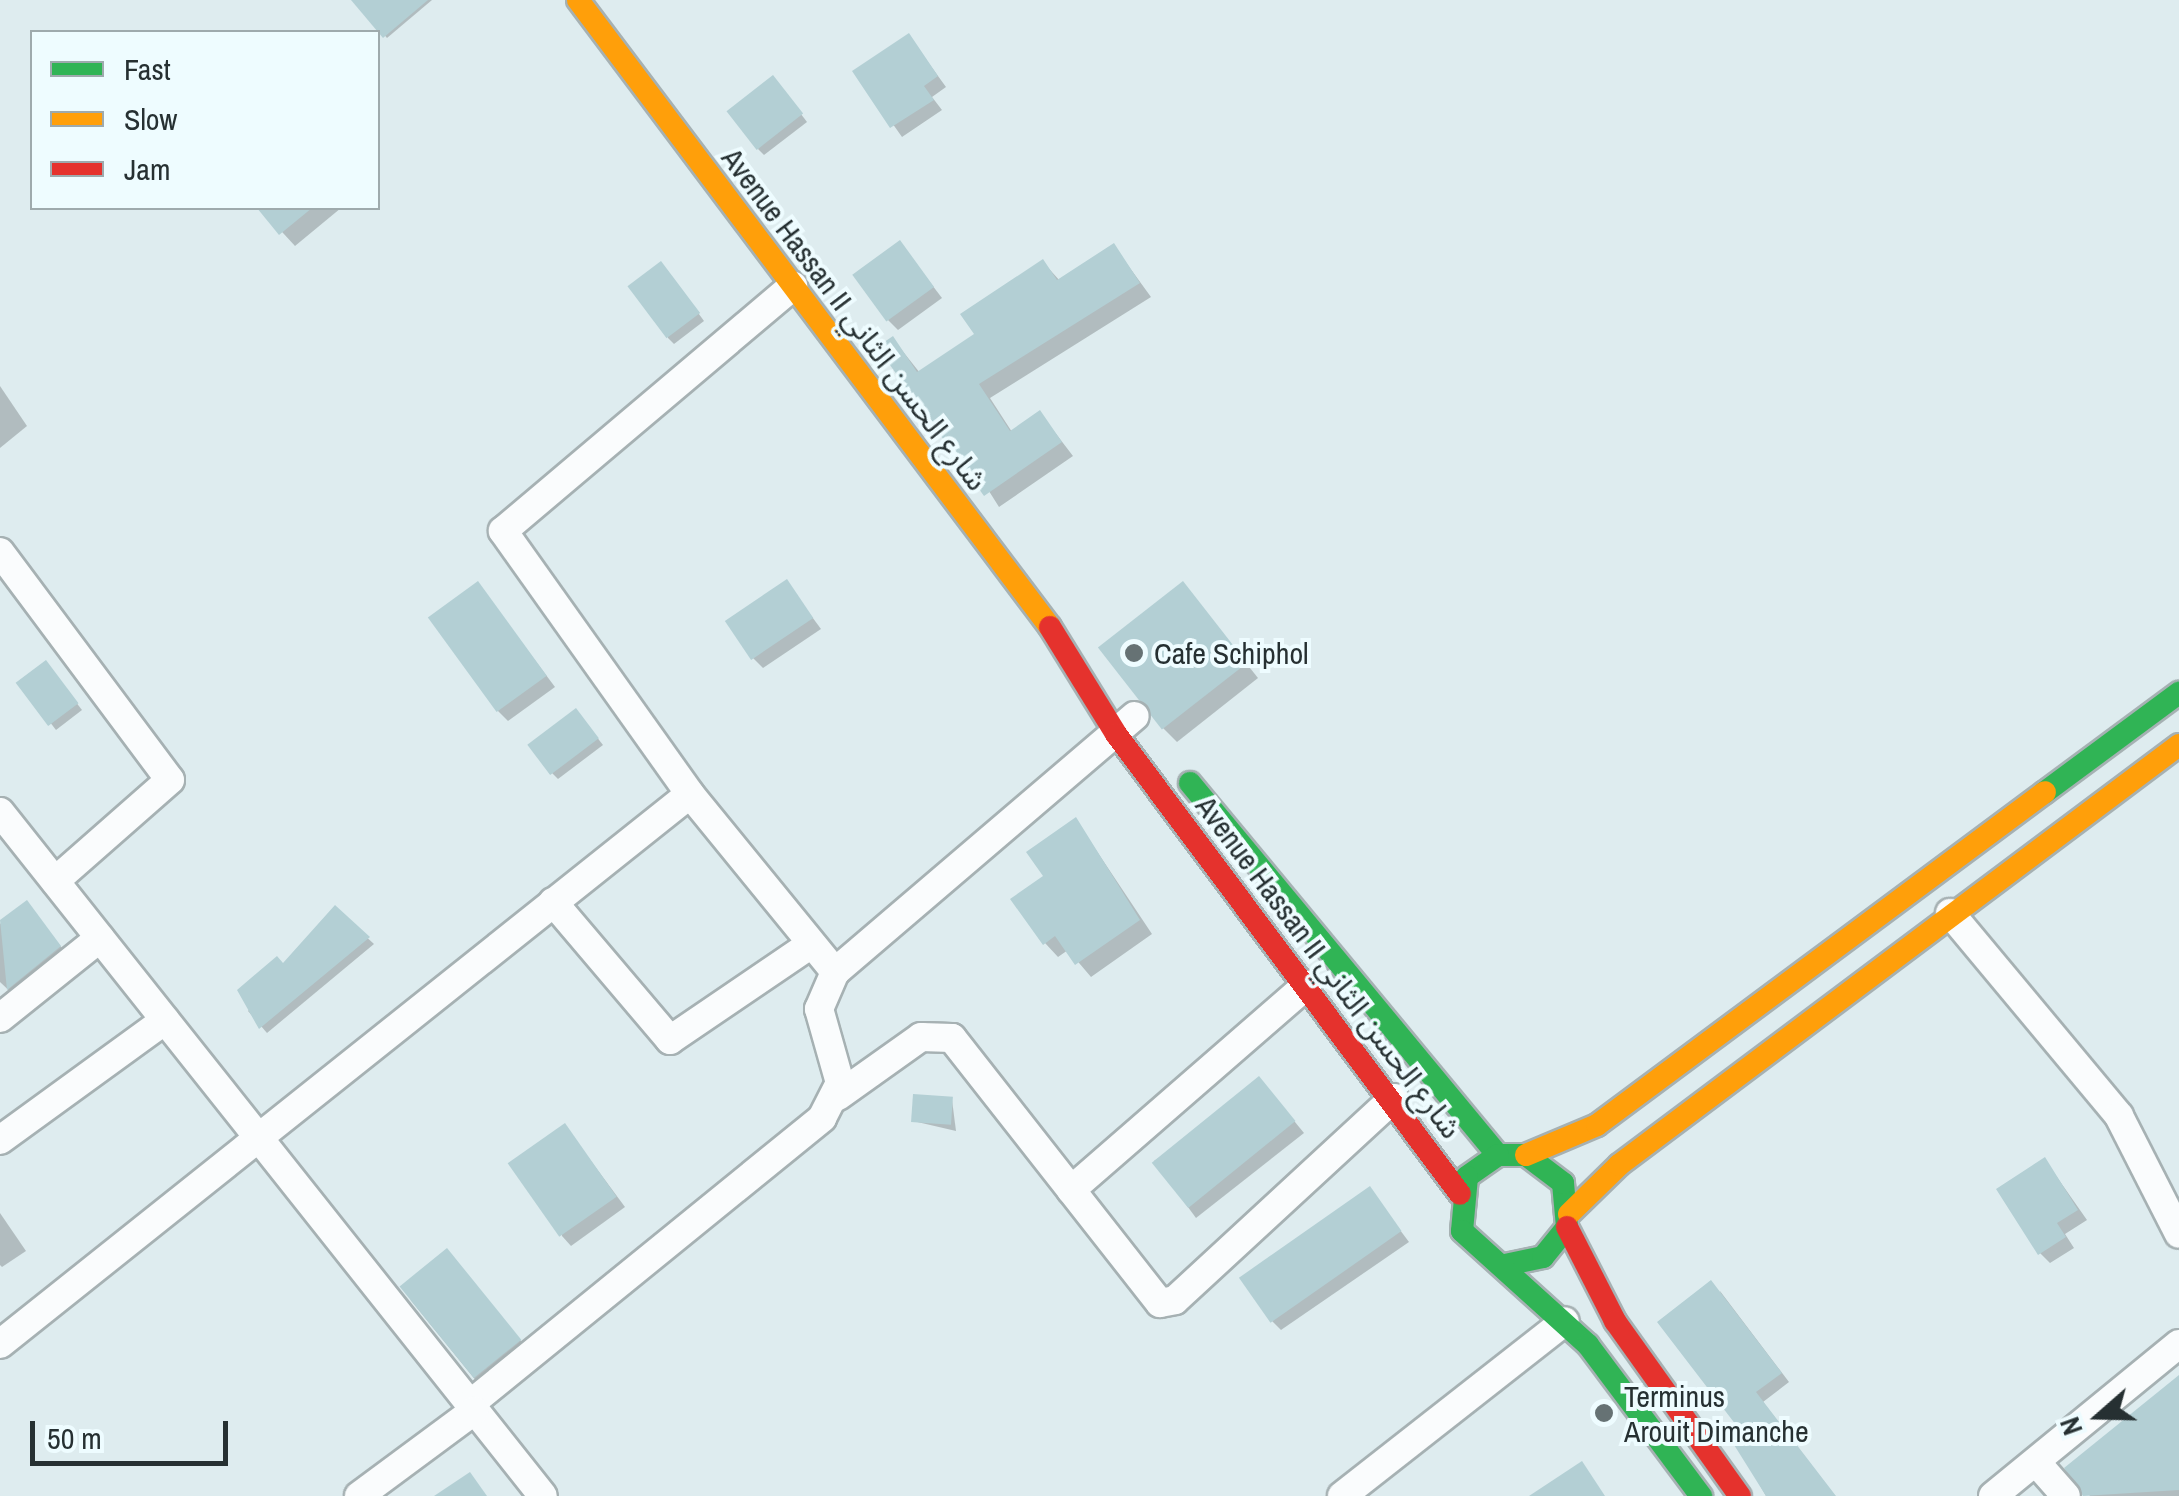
<!DOCTYPE html>
<meta charset="utf-8">
<style>
body{margin:0}
#map{position:relative;width:2179px;height:1496px;overflow:hidden;background:#deecef;font-family:"Archivo Narrow","Noto Sans Arabic",sans-serif}
div>[style]{position:absolute}
.shadow>*{inset:0;background:#0003;transform-origin:0 0}
.building>*{inset:0;background:#b3cfd4;transform-origin:0 0}
.roads{filter:drop-shadow(2px 0 #a6b1b3) drop-shadow(-2px 0 #a6b1b3) drop-shadow(0 2px #a6b1b3) drop-shadow(0 -2px #a6b1b3)}
.street>*{height:28px;margin:-14px;padding:0 14px;transform-origin:14px;border-radius:14px;background:#fafcfd}
.fast>*{height:22px;margin:-11px;padding:0 11px;transform-origin:11px;border-radius:11px;background:#30b455}
.slow>*{height:22px;margin:-11px;padding:0 11px;transform-origin:11px;border-radius:11px;background:#ff9f0a}
.jam>*{height:22px;margin:-11px;padding:0 11px;transform-origin:11px;border-radius:11px;background:#e5322d}
.dots>*{width:28px;height:28px;translate:-50% -50%;box-sizing:border-box;border:5px solid #eefcff;border-radius:50%}
span{translate:-50% -50%;white-space:nowrap;text-align:center;line-height:1.15;-webkit-text-stroke:8px #eefcff;paint-order:stroke}
.street-label{font-size:30px;color:#263032}
.poi-label{font-size:30px;color:#263032}
.left{translate:0 -50%;text-align:left}
.legend{position:absolute;left:30px;top:30px;width:350px;height:180px;box-sizing:border-box;background:#eefcff;border:2px solid #9eaaad;margin:0;padding:12px 18px;list-style:none;font-size:30px;color:#263032}
.legend li{display:flex;align-items:center;gap:20px;height:50px}
.legend b{width:50px;border:2px solid #9eaaad}
.north{position:absolute;left:2049px;top:1366px;width:100px;height:100px;-webkit-text-stroke:8px #eefcff;paint-order:stroke;rotate:250deg;font-size:28px;font-weight:700;line-height:40px;text-align:center;color:#263032}
.north::after{content:'';display:block;margin:auto;width:35px;height:45px;background:#263032;clip-path:polygon(50% 0,100% 100%,50% 72%,0 100%)}
.scale{position:absolute;left:30px;top:1421px;width:198px;height:45px;box-sizing:border-box;border:5px solid #263032;border-top:0;padding-left:12px;font-size:30px;line-height:35px;white-space:nowrap;color:#263032;-webkit-text-stroke:8px #eefcff;paint-order:stroke}
</style>
<div id="map">
<div class="shadow">
<div style="clip-path:polygon(365px 0,432px 0,387px 38px,359px 5px)"></div>
<div style="clip-path:polygon(909px 36px,946px 87px,932px 97px,942px 110px,902px 137px,856px 72px)"></div>
<div style="clip-path:polygon(779px 85px,807px 122px,764px 155px,758px 149px)"></div>
<div style="clip-path:polygon(260px 208px,341px 208px,295px 246px)"></div>
<div style="clip-path:polygon(900px 243px,942px 298px,898px 330px,888px 320px)"></div>
<div style="clip-path:polygon(1114px 246px,1151px 297px,990px 398px,1012px 432px,1040px 413px,1073px 456px,999px 507px,893px 339px,920px 373px,977px 335px,1043px 262px,1060px 281px)"></div>
<div style="clip-path:polygon(667px 270px,704px 321px,674px 344px,668px 338px)"></div>
<div style="clip-path:polygon(0 386px,27px 426px,0 448px)"></div>
<div style="clip-path:polygon(787px 583px,821px 629px,763px 668px,753px 658px)"></div>
<div style="clip-path:polygon(478px 584px,555px 687px,508px 721px,498px 711px)"></div>
<div style="clip-path:polygon(1183px 584px,1258px 678px,1177px 742px,1163px 728px)"></div>
<div style="clip-path:polygon(51px 670px,82px 710px,56px 730px,20px 683px)"></div>
<div style="clip-path:polygon(581px 717px,603px 745px,558px 779px,552px 773px)"></div>
<div style="clip-path:polygon(1076px 820px,1152px 934px,1091px 977px,1068px 950px,1058px 957px,1045px 943px,1046px 877px)"></div>
<div style="clip-path:polygon(26px 903px,70px 958px,18px 999px,0 982px,0 924px)"></div>
<div style="clip-path:polygon(336px 909px,374px 944px,267px 1033px,248px 1011px)"></div>
<div style="clip-path:polygon(1268px 1089px,1304px 1133px,1196px 1218px,1154px 1161px)"></div>
<div style="clip-path:polygon(952px 1100px,956px 1131px,913px 1121px)"></div>
<div style="clip-path:polygon(565px 1126px,625px 1207px,571px 1246px,562px 1236px)"></div>
<div style="clip-path:polygon(2045px 1160px,2087px 1220px,2065px 1234px,2074px 1248px,2050px 1263px,2040px 1253px)"></div>
<div style="clip-path:polygon(1370px 1190px,1409px 1242px,1281px 1330px,1271px 1320px)"></div>
<div style="clip-path:polygon(0 1213px,26px 1251px,2px 1267px,0 1265px)"></div>
<div style="left:457px;top:1262px;width:114px;height:60px;rotate:51deg"></div>
<div style="clip-path:polygon(1720px 1291px,1789px 1382px,1763px 1402px,1835px 1496px,1766px 1496px,1730px 1433px,1739px 1425px)"></div>
<div style="clip-path:polygon(2179px 1377px,2179px 1496px,2090px 1496px,2068px 1468px)"></div>
</div>
<div class="building">
<div style="clip-path:polygon(351px 0,428px 0,383px 38px)"></div>
<div style="clip-path:polygon(909px 33px,938px 76px,924px 86px,934px 100px,890px 128px,852px 71px)"></div>
<div style="left:773px;top:75px;width:49px;height:59px;rotate:52deg"></div>
<div style="clip-path:polygon(257px 208px,312px 208px,279px 235px)"></div>
<div style="left:900px;top:240px;width:58px;height:59px;rotate:54deg"></div>
<div style="clip-path:polygon(1114px 243px,1140px 283px,979px 384px,1010px 431px,1040px 410px,1062px 442px,984px 496px,877px 347px,893px 336px,917px 372px,974px 334px,960px 314px,1043px 259px,1057px 280px)"></div>
<div style="left:661px;top:261px;width:65px;height:42px;rotate:53deg"></div>
<div style="left:787px;top:579px;width:47px;height:75px;rotate:56deg"></div>
<div style="left:478px;top:581px;width:117px;height:62px;rotate:54deg"></div>
<div style="left:1183px;top:581px;width:104px;height:108px;rotate:52deg"></div>
<div style="left:46px;top:660px;width:54px;height:38px;rotate:53deg"></div>
<div style="left:576px;top:708px;width:38px;height:61px;rotate:53deg"></div>
<div style="clip-path:polygon(1076px 817px,1140px 920px,1075px 965px,1055px 936px,1043px 945px,1010px 899px,1043px 876px,1026px 852px)"></div>
<div style="clip-path:polygon(27px 900px,61px 946px,7px 990px,0 920px)"></div>
<div style="clip-path:polygon(335px 905px,370px 937px,259px 1029px,237px 990px,277px 956px,283px 963px)"></div>
<div style="left:1259px;top:1076px;width:58px;height:138px;rotate:51deg"></div>
<div style="left:913px;top:1094px;width:40px;height:28px;rotate:4deg"></div>
<div style="left:565px;top:1123px;width:90px;height:70px;rotate:55deg"></div>
<div style="clip-path:polygon(2045px 1157px,2078px 1210px,2057px 1223px,2066px 1237px,2038px 1255px,1996px 1189px)"></div>
<div style="left:1370px;top:1186px;width:55px;height:160px;rotate:55deg"></div>
<div style="left:447px;top:1248px;width:118px;height:61px;rotate:51deg"></div>
<div style="clip-path:polygon(1711px 1280px,1782px 1373px,1756px 1392px,1836px 1496px,1766px 1496px,1726px 1432px,1736px 1425px,1657px 1322px)"></div>
<div style="clip-path:polygon(2179px 1375px,2179px 1490px,2083px 1496px,2064px 1468px)"></div>
<div style="clip-path:polygon(1582px 1461px,1605px 1496px,1529px 1496px)"></div>
<div style="clip-path:polygon(470px 1472px,487px 1496px,434px 1496px)"></div>
</div>
<div class="roads">
<div class="street">
<div style="left:0;top:552px;width:284px;rotate:53.3deg"></div>
<div style="left:170px;top:780px;width:153px;rotate:138.7deg"></div>
<div style="left:690px;top:794px;width:323px;rotate:-125.4deg"></div>
<div style="left:503px;top:531px;width:380px;rotate:-40.2deg"></div>
<div style="left:0;top:812px;width:873px;rotate:51.56deg"></div>
<div style="left:553px;top:902px;width:181px;rotate:49.7deg"></div>
<div style="left:670px;top:1040px;width:171px;rotate:-34.2deg"></div>
<div style="left:1950px;top:913px;width:264px;rotate:50.2deg"></div>
<div style="left:2119px;top:1116px;width:132px;rotate:63deg"></div>
<div style="left:0;top:1018px;width:128px;rotate:-38.7deg"></div>
<div style="left:838px;top:1096px;width:102px;rotate:-35.4deg"></div>
<div style="left:921px;top:1037px;width:31px;rotate:2deg"></div>
<div style="left:952px;top:1038px;width:337px;rotate:51.9deg"></div>
<div style="left:1160px;top:1303px;width:15px;rotate:-11deg"></div>
<div style="left:1175px;top:1300px;width:298px;rotate:-42.7deg"></div>
<div style="left:0;top:1140px;width:204px;rotate:-36deg"></div>
<div style="left:1071px;top:1190px;width:313px;rotate:-41deg"></div>
<div style="left:0;top:1344px;width:882px;rotate:-38.56deg"></div>
<div style="left:690px;top:794px;width:230px;rotate:50.8deg"></div>
<div style="left:835px;top:972px;width:394px;rotate:-40.5deg"></div>
<div style="left:469px;top:1405px;width:455px;rotate:-39.1deg"></div>
<div style="left:822px;top:1118px;width:39px;rotate:-63deg"></div>
<div style="left:840px;top:1083px;width:77px;rotate:-105.8deg"></div>
<div style="left:819px;top:1009px;width:40px;rotate:-66.6deg"></div>
<div style="left:2036px;top:1462px;width:45px;rotate:48.6deg"></div>
<div style="left:359px;top:1496px;width:143px;rotate:-36.5deg"></div>
<div style="left:1342px;top:1496px;width:283px;rotate:-38.1deg"></div>
<div style="left:1993px;top:1496px;width:240px;rotate:-39.3deg"></div>
</div>
<div class="fast">
<div style="left:1190px;top:783px;width:483px;rotate:50.4deg"></div>
<div style="left:2045px;top:792px;width:167px;rotate:-36.5deg"></div>
<div style="left:1505px;top:1265px;width:39px;rotate:-12deg"></div>
<div style="left:1543px;top:1257px;width:38px;rotate:-51deg"></div>
<div style="left:1567px;top:1227px;width:44px;rotate:-95.2deg"></div>
<div style="left:1563px;top:1183px;width:46px;rotate:-142.9deg"></div>
<div style="left:1526px;top:1155px;width:28px;rotate:180deg"></div>
<div style="left:1498px;top:1155px;width:38px;rotate:145deg"></div>
<div style="left:1467px;top:1177px;width:54px;rotate:95.3deg"></div>
<div style="left:1462px;top:1231px;width:170px;rotate:42.1deg"></div>
<div style="left:1588px;top:1345px;width:189px;rotate:53.2deg"></div>
</div>
<div class="slow">
<div style="left:578px;top:0;width:785px;rotate:53.03deg"></div>
<div style="left:1526px;top:1155px;width:77px;rotate:-22.9deg"></div>
<div style="left:1597px;top:1125px;width:558px;rotate:-36.62deg"></div>
<div style="left:1569px;top:1214px;width:70px;rotate:-44.4deg"></div>
<div style="left:1619px;top:1165px;width:700px;rotate:-36.87deg"></div>
</div>
<div class="jam">
<div style="left:1050px;top:627px;width:126px;rotate:58.3deg"></div>
<div style="left:1116px;top:734px;width:574px;rotate:53.21deg"></div>
<div style="left:1567px;top:1227px;width:106px;rotate:62.9deg"></div>
<div style="left:1615px;top:1321px;width:215px;rotate:54.5deg"></div>
</div>
</div>
<div class="dots">
<div style="left:1134px;top:653px;background:#667274"></div>
<div style="left:1604px;top:1413px;background:#667274"></div>
</div>
<div class="street-label">
<span style="left:855px;top:319px;rotate:53deg">Avenue Hassan II شارع الحسن الثاني</span>
<span style="left:1329px;top:967px;rotate:53deg">Avenue Hassan II شارع الحسن الثاني</span>
</div>
<div class="poi-label">
<span class="left" style="left:1154px;top:653px">Cafe Schiphol</span>
<span class="left" style="left:1624px;top:1413px">Terminus<br>Arouit Dimanche</span>
</div>
<ul class="legend">
<li><b style="height:12px;background:#30b455"></b>Fast</li>
<li><b style="height:12px;background:#ff9f0a"></b>Slow</li>
<li><b style="height:12px;background:#e5322d"></b>Jam</li>
</ul>
<div class="north">N</div>
<div class="scale">50 m</div>
</div>
